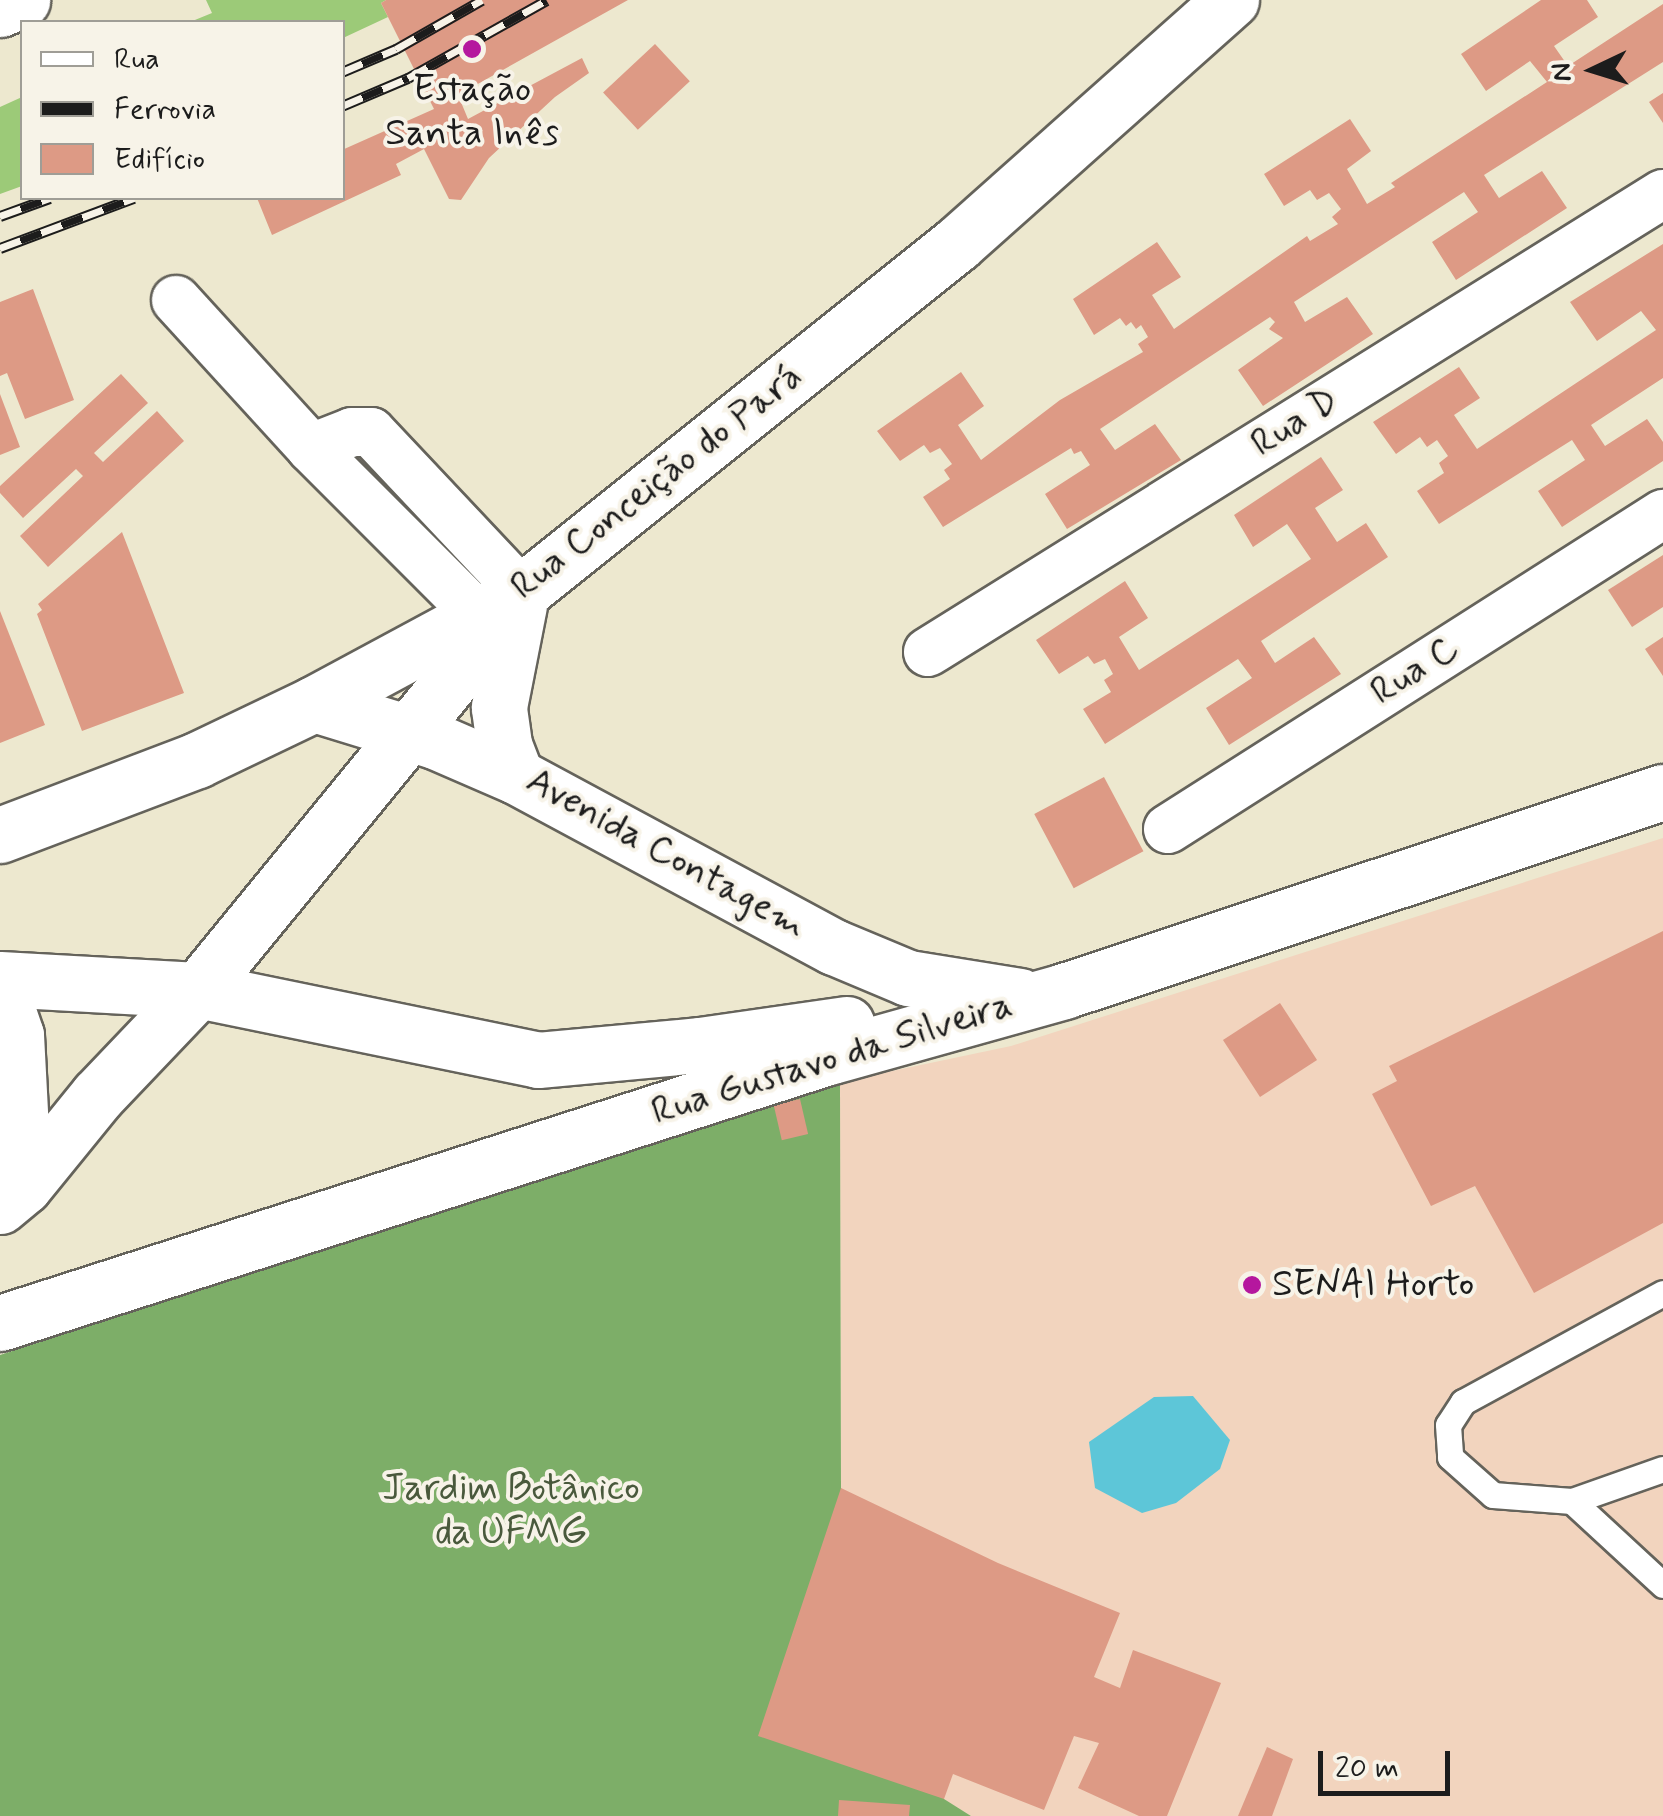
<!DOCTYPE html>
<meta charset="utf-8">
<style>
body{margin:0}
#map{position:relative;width:1663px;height:1816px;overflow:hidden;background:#ede8cf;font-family:Mynerve,sans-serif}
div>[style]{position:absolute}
.built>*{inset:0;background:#f2d4be}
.green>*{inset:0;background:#9cca78}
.forest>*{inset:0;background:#7dae68}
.water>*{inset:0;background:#5dc6d8}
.building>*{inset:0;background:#dd9a85;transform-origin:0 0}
.roads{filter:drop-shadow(2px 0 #65635b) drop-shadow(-2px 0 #65635b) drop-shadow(0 2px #65635b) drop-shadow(0 -2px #65635b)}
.service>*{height:25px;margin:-12.5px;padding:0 12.5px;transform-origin:12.5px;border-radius:12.5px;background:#fff}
.minor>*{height:48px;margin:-24px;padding:0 24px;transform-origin:24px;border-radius:24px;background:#fff}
.tertiary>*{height:55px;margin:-27.5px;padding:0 27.5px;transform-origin:27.5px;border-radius:27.5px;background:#fff}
.secondary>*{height:55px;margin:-27.5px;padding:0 27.5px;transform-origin:27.5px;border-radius:27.5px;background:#fff}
.rail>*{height:11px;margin-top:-5.5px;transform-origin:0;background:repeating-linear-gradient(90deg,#f7f3e8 0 22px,#1c1c1c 0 44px);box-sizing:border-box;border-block:2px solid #1c1c1c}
.dots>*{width:28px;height:28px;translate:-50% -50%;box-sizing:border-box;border:5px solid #f7f3e8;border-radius:50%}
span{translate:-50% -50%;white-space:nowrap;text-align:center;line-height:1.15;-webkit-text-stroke:8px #f7f3e8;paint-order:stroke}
.poi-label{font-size:38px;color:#1c1c1c}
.left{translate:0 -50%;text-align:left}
.street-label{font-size:38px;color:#1c1c1c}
.park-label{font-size:38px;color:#49593c}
.legend{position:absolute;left:20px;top:20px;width:325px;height:180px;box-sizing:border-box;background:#f7f3e8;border:2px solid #9f9d96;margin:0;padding:12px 18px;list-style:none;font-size:30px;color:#1c1c1c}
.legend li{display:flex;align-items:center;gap:20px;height:50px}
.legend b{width:50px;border:2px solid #9f9d96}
.north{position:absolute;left:1543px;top:20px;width:100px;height:100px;-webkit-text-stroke:8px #f7f3e8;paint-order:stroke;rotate:266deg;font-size:28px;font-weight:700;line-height:40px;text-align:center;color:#1c1c1c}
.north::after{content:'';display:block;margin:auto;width:35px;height:45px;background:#1c1c1c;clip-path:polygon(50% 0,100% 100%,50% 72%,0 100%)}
.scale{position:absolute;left:1318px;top:1751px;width:132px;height:45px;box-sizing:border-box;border:5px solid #1c1c1c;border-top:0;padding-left:12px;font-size:30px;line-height:35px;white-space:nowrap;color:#1c1c1c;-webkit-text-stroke:8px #f7f3e8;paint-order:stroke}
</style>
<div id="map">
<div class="built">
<div style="clip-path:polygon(1663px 838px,1663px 1816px,971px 1816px,943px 1799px,758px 1736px,841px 1488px,840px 1082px,1011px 1046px)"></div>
</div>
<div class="green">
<div style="clip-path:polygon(206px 0,386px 0,381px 3px,388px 17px,343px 38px,342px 22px,190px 22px,212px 13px)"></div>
<div style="clip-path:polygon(22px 97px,22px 186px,0 194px,0 107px)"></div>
</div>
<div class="forest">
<div style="clip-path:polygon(840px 1082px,841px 1488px,944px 1799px,971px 1816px,0 1816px,0 1355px)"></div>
</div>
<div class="water">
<div style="clip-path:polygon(1193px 1396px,1230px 1440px,1220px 1469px,1176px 1503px,1142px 1513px,1095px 1488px,1089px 1442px,1154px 1397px)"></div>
</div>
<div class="building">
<div style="clip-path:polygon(386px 0,628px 0,458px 95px,468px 119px,582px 58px,589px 73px,555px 97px,489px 158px,461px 200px,449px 199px,424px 149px,396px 164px,401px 175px,272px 235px,257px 198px,342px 198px,342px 150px,434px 109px,381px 3px)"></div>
<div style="clip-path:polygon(1541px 0,1587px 0,1598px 17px,1554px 46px,1568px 66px,1663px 4px,1663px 62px,1484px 175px,1499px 198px,1542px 171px,1567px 208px,1456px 280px,1432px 242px,1478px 212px,1464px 192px,1294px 302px,1305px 322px,1347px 297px,1373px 334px,1263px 406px,1238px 370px,1283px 338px,1269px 329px,1275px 322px,1270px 317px,1100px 429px,1115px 450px,1155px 424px,1181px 460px,1067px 529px,1045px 494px,1090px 465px,1081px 451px,1074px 454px,1071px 448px,943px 527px,923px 497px,950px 479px,944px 470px,952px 464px,940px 448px,930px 453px,924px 445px,900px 461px,877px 431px,961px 372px,984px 406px,958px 425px,981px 460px,1060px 400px,1143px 352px,1138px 344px,1148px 337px,1141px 325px,1136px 329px,1131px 322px,1126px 326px,1120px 318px,1094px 335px,1073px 299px,1157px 242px,1181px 277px,1152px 295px,1174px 329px,1307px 236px,1310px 241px,1338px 224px,1332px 217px,1341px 209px,1329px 193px,1317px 200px,1310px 190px,1284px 206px,1264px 174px,1350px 119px,1371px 151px,1347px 169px,1367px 204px,1395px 187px,1391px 183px,1547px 82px,1530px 61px,1486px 91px,1461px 54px)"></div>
<div style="left:655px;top:44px;width:51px;height:71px;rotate:47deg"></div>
<div style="clip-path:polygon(1663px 93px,1663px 123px,1649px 102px)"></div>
<div style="clip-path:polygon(1663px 244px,1663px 378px,1591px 425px,1605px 446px,1647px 419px,1663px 442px,1663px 461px,1562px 527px,1538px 491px,1585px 460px,1572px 440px,1439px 524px,1417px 491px,1444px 473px,1439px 463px,1448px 456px,1437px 440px,1427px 447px,1420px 437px,1396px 454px,1373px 422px,1459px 367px,1480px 398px,1454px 415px,1477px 449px,1656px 330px,1641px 311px,1597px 341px,1570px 302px)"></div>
<div style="clip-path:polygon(33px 289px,74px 400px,25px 419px,7px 373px,0 376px,0 302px)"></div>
<div style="clip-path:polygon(121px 374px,148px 403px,94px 453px,103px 462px,157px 411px,184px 441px,48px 567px,20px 536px,83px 476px,76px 469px,23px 518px,0 493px,0 486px)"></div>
<div style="clip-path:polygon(0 394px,20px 447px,0 455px)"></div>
<div style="clip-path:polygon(1321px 457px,1343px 490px,1315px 508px,1337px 542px,1366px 523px,1388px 557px,1261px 641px,1275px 663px,1314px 637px,1341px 674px,1229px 745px,1206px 708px,1252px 678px,1238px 659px,1105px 744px,1083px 709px,1111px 692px,1104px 680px,1113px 674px,1105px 659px,1094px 664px,1088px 656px,1059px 674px,1036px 640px,1125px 581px,1148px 618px,1119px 637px,1139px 670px,1311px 559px,1287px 524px,1253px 547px,1234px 515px)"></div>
<div style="clip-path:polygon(122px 532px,184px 693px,82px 731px,37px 614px,42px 610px,38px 604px)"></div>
<div style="clip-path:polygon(1663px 555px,1663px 607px,1632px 627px,1608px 590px)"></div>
<div style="clip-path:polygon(0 611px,45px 725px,0 743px)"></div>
<div style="clip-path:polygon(1663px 637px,1663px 676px,1645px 649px)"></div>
<div style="left:1104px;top:777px;width:84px;height:79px;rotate:62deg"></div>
<div style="clip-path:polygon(1663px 931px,1663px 1223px,1534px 1293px,1475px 1186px,1431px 1206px,1372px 1094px,1397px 1081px,1389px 1066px)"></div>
<div style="left:1280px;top:1003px;width:68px;height:68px;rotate:57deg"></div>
<div style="left:800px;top:1099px;width:36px;height:27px;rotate:77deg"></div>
<div style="clip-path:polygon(841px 1488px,998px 1563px,1120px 1613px,1094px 1677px,1120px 1688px,1133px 1650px,1221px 1683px,1167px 1816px,1139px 1816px,1078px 1788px,1099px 1743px,1074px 1736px,1044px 1810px,953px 1774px,944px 1799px,758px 1736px)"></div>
<div style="clip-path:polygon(1267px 1747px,1293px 1759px,1272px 1816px,1238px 1816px)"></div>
<div style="clip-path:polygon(839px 1800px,910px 1805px,909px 1816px,838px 1816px)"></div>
</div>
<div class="roads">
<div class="service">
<div style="left:1663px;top:1293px;width:228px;rotate:151.4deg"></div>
<div style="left:1463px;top:1402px;width:27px;rotate:123deg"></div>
<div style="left:1448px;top:1425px;width:32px;rotate:86deg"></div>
<div style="left:1450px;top:1457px;width:57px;rotate:41.5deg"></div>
<div style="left:1493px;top:1495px;width:79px;rotate:4.3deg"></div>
<div style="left:1572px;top:1501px;width:96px;rotate:-19.4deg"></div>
<div style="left:1572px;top:1501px;width:124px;rotate:42.7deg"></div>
</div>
<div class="minor">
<div style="left:176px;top:300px;width:200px;rotate:47.6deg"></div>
<div style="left:311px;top:448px;width:235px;rotate:45deg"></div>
<div style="left:311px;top:448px;width:44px;rotate:-21.3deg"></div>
<div style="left:352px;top:432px;width:19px"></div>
<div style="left:371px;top:432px;width:220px;rotate:46.7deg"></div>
<div style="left:928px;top:652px;width:866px;rotate:-31.93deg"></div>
<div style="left:1168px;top:829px;width:587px;rotate:-32.47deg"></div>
</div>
<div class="tertiary">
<div style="left:0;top:9px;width:24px;rotate:-22deg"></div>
</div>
<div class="secondary">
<div style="left:314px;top:704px;width:127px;rotate:17deg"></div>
<div style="left:435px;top:741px;width:88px;rotate:23.4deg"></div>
<div style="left:516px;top:776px;width:361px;rotate:28.3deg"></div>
<div style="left:834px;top:947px;width:80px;rotate:22.7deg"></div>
<div style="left:908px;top:978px;width:113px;rotate:9.1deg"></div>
<div style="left:516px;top:776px;width:34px;rotate:-111deg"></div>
<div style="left:504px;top:744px;width:37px;rotate:-98deg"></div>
<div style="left:499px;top:707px;width:104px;rotate:-78.9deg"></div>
<div style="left:0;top:835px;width:211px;rotate:-20.8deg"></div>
<div style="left:197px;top:760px;width:130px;rotate:-25.6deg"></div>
<div style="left:314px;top:704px;width:236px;rotate:-28.3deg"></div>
<div style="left:522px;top:592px;width:557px;rotate:-38.66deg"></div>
<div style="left:957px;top:244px;width:367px;rotate:-41.7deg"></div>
<div style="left:0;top:979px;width:198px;rotate:3.2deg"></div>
<div style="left:198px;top:990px;width:347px;rotate:11.6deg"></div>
<div style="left:538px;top:1060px;width:163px;rotate:-5.3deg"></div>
<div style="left:700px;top:1045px;width:148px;rotate:-8.2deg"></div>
<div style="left:0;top:988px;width:50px;rotate:71.2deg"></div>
<div style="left:16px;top:1035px;width:151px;rotate:87deg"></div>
<div style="left:0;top:1206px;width:31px;rotate:-40deg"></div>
<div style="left:24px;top:1186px;width:117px;rotate:-50.9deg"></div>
<div style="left:98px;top:1095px;width:145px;rotate:-46.4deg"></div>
<div style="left:198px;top:990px;width:495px;rotate:-50.7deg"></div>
<div style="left:0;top:1323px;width:870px;rotate:-17.81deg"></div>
<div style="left:828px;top:1057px;width:245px;rotate:-15.6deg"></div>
<div style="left:1064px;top:991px;width:631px;rotate:-18.38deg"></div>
</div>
</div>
<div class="rail">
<div style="left:342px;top:72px;width:59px;rotate:-23.1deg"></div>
<div style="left:396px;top:49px;width:99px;rotate:-29.7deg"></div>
<div style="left:342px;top:106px;width:72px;rotate:-23deg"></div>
<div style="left:408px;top:78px;width:159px;rotate:-29.3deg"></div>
<div style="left:0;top:216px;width:53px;rotate:-19.8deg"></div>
<div style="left:0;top:248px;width:143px;rotate:-20.5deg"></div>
</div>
<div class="dots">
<div style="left:472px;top:49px;background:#b5179e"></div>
<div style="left:1252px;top:1285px;background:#b5179e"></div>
</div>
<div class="poi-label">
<span style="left:472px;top:112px">Estação<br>Santa Inês</span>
<span class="left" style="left:1272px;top:1285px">SENAI Horto</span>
</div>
<div class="street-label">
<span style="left:1295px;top:423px;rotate:-32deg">Rua D</span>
<span style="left:657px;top:482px;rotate:-38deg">Rua Conceição do Pará</span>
<span style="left:1415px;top:671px;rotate:-32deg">Rua C</span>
<span style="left:666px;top:854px;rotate:29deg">Avenida Contagem</span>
<span style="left:832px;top:1059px;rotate:-17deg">Rua Gustavo da Silveira</span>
</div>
<div class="park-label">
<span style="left:511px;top:1511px">Jardim Botânico<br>da UFMG</span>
</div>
<ul class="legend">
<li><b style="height:12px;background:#fff"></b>Rua</li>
<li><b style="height:12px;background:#1c1c1c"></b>Ferrovia</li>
<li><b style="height:28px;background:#dd9a85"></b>Edifício</li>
</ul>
<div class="north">N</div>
<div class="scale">20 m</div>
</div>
